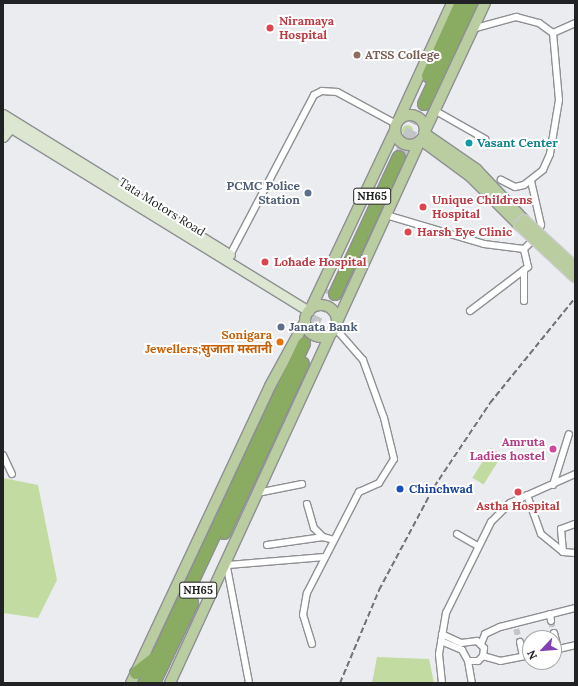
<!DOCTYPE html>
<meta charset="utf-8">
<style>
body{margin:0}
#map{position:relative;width:578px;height:686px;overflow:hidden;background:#eaecef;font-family:Lora,"Noto Sans Devanagari",serif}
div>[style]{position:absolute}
.green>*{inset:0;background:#c2dba1;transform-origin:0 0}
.round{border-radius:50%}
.street-tunnel>*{height:6px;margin-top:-3px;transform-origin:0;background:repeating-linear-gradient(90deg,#c2c4c6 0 6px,transparent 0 9px)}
.highway-tunnel>*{height:12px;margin-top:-6px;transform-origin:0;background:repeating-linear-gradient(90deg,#c2c4c6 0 12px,transparent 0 18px)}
.roads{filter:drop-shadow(1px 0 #8e9092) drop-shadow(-1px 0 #8e9092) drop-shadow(0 1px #8e9092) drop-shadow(0 -1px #8e9092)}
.street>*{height:6px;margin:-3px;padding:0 3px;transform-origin:3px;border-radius:3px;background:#fff}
.secondary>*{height:9px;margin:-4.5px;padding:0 4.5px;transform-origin:4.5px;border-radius:4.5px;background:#dce6d0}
.primary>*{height:10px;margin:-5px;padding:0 5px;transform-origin:5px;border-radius:5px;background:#b9cda1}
.primary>.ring{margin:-5px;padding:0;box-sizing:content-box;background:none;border:10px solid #b9cda1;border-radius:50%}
.highway>*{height:12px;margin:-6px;padding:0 6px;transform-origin:6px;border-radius:6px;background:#8aac62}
.rail>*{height:2px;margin-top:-1px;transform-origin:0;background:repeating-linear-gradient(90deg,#717274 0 6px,transparent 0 9px)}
.bridges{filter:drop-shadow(1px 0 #cacaca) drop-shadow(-1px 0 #cacaca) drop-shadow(0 1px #cacaca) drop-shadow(0 -1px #cacaca)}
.primary-bridge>*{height:10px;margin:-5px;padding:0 5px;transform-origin:5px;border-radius:5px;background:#b9cda1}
.dots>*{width:11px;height:11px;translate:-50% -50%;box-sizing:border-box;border:2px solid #fff;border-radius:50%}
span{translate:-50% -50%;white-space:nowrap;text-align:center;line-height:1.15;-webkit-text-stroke:4px #fff;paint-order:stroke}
.shield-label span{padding:1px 3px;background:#fff;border:1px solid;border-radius:3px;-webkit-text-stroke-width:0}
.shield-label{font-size:11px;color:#212223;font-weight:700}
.health-label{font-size:12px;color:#be3a42;font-weight:700}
.left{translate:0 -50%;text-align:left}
.education-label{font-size:12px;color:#785e54;font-weight:700}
.culture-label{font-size:12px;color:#0d838f;font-weight:700}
.service-label{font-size:12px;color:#4e5e75;font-weight:700}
.right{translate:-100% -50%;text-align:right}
.street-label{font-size:12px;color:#212223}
.food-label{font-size:12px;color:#c56008;font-weight:700}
.hotel-label{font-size:12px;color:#b23c85;font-weight:700}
.transit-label{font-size:12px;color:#164399;font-weight:700}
.frame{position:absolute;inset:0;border:4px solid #212223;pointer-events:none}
.north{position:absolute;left:522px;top:630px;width:40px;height:40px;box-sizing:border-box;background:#fff;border:1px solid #a6a7a7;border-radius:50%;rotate:244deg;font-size:11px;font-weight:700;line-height:16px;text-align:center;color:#212223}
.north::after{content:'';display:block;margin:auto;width:14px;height:18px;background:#8240b5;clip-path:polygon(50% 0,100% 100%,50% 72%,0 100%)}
</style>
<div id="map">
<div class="green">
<div class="round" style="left:401.5px;top:124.5px;width:11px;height:11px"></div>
<div style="left:491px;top:448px;width:13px;height:35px;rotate:32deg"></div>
<div style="clip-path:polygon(3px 478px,38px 485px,57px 580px,38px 618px,3px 613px)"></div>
<div style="clip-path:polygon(377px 657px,429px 659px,434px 683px,372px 683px)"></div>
</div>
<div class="street-tunnel">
<div style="left:551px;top:621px;width:12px;rotate:76deg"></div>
<div style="left:516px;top:629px;width:14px;rotate:73deg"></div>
</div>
<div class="highway-tunnel">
<div style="left:399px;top:157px;width:59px;rotate:-64.7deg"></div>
<div style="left:304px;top:343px;width:59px;rotate:-64.7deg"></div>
</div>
<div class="roads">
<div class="street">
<div style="left:472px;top:29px;width:46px;rotate:-15.3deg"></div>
<div style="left:516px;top:17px;width:24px;rotate:15deg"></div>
<div style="left:539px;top:23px;width:17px;rotate:36deg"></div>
<div style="left:553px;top:33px;width:67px;rotate:84.9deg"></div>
<div style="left:559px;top:100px;width:55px;rotate:99.5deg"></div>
<div style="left:550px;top:154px;width:17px;rotate:114deg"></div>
<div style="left:543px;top:170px;width:24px;rotate:142deg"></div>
<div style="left:524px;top:185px;width:9px;rotate:167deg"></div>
<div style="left:515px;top:187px;width:16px;rotate:-153deg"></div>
<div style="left:553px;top:33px;width:24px;rotate:-24deg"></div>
<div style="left:434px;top:110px;width:59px;rotate:29.6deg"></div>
<div style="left:386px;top:215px;width:102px;rotate:16.5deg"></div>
<div style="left:484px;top:244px;width:40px;rotate:7.1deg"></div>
<div style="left:524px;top:249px;width:18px;rotate:-45deg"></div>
<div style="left:537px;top:236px;width:12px;rotate:-70deg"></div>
<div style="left:541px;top:225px;width:45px;rotate:-102.8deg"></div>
<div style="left:229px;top:257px;width:183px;rotate:-62.3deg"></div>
<div style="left:314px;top:95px;width:9px;rotate:-27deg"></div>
<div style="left:322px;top:91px;width:15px;rotate:4deg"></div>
<div style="left:337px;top:92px;width:67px;rotate:28.5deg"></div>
<div style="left:524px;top:301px;width:31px;rotate:-90deg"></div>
<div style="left:470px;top:311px;width:73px;rotate:-37.2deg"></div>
<div style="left:528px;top:267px;width:18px;rotate:-103deg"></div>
<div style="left:3px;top:455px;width:21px;rotate:65deg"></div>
<div style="left:553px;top:485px;width:53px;rotate:-72.6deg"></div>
<div style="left:257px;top:493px;width:46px;rotate:-11.3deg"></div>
<div style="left:527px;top:495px;width:41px;rotate:70.3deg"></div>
<div style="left:541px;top:534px;width:28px;rotate:39deg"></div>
<div style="left:563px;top:552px;width:12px;rotate:5deg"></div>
<div style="left:307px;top:504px;width:25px;rotate:74deg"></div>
<div style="left:314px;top:528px;width:13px;rotate:45deg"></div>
<div style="left:323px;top:537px;width:11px;rotate:15deg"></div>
<div style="left:457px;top:534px;width:24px;rotate:30deg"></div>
<div style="left:267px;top:545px;width:57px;rotate:-8.1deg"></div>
<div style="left:563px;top:552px;width:23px;rotate:-95deg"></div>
<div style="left:561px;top:529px;width:15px;rotate:-20deg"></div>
<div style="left:226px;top:562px;width:123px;rotate:79.2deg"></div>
<div style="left:228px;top:565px;width:97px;rotate:-4.7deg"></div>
<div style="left:550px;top:614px;width:7px;rotate:82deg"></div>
<div style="left:554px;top:633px;width:16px;rotate:76deg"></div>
<div style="left:441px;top:641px;width:23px;rotate:23deg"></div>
<div style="left:462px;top:650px;width:13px;rotate:61deg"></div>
<div style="left:468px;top:661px;width:10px"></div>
<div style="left:478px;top:661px;width:7px;rotate:-45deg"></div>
<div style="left:483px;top:656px;width:8px;rotate:-83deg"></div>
<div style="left:484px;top:648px;width:10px;rotate:-135deg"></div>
<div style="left:477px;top:641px;width:16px;rotate:173deg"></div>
<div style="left:461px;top:643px;width:21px;rotate:-155deg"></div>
<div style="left:520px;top:642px;width:14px;rotate:78deg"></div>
<div style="left:312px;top:644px;width:30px;rotate:-107deg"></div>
<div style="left:303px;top:615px;width:22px;rotate:-80deg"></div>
<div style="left:307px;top:593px;width:114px;rotate:-62.8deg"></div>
<div style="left:359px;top:492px;width:22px;rotate:-24deg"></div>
<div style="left:379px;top:483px;width:28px;rotate:-58deg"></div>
<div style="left:394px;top:459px;width:42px;rotate:-103.7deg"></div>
<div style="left:384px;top:418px;width:62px;rotate:-109.9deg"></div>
<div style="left:363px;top:360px;width:43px;rotate:-131.2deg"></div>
<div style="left:481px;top:644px;width:11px;rotate:-68deg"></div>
<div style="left:485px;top:634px;width:17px;rotate:-25deg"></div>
<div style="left:500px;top:627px;width:77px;rotate:-14.2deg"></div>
<div style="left:554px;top:650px;width:22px;rotate:-13deg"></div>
<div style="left:483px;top:656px;width:18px;rotate:16deg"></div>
<div style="left:500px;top:661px;width:31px;rotate:-11deg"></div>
<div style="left:468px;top:661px;width:22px;rotate:80deg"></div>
<div style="left:442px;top:683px;width:29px;rotate:-96deg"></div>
<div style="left:439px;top:654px;width:42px;rotate:-80.3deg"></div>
<div style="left:446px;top:613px;width:102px;rotate:-63.7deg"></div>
<div style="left:491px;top:522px;width:27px;rotate:-45deg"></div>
<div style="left:510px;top:503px;width:71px;rotate:-24deg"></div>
</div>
<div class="secondary">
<div style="left:3px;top:114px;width:267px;rotate:31.8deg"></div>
<div style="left:3px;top:123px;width:359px;rotate:31.6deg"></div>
<div style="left:3px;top:137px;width:17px;rotate:-50deg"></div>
</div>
<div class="primary">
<div class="ring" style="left:395px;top:115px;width:20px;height:20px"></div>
<div style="left:399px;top:119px;width:128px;rotate:-65.4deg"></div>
<div style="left:425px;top:131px;width:141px;rotate:-64.9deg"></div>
<div style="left:424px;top:133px;width:63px;rotate:34.7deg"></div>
<div style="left:476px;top:169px;width:70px;rotate:46.7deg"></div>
<div style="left:421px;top:140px;width:61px;rotate:36.3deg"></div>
<div style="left:470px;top:176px;width:69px;rotate:45deg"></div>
<div class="ring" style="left:305px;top:305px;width:22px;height:22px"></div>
<div style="left:311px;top:308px;width:197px;rotate:-64.7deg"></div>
<div style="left:337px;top:322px;width:199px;rotate:-65.4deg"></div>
<div style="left:131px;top:683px;width:328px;rotate:-64.9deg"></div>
<div style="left:270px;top:386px;width:73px;rotate:-61.3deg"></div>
<div style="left:170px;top:683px;width:385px;rotate:-65.3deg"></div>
</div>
<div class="highway">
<div style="left:428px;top:76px;width:80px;rotate:-65.7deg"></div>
<div style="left:424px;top:104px;width:111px;rotate:-65deg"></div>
<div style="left:335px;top:294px;width:151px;rotate:-65deg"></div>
<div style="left:224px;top:533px;width:187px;rotate:-65.1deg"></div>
<div style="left:136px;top:673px;width:24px;rotate:-38deg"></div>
<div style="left:145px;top:683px;width:375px;rotate:-64.9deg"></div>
<div style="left:154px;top:683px;width:89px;rotate:-64.6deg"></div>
</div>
</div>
<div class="rail">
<div style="left:340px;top:683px;width:101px;rotate:-67.2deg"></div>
<div style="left:379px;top:590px;width:117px;rotate:-61.9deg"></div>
<div style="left:434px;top:487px;width:101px;rotate:-56.3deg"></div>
<div style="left:490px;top:403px;width:135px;rotate:-51deg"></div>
</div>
<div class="bridges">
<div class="primary-bridge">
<div style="left:524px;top:220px;width:69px;rotate:42.7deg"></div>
<div style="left:519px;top:225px;width:76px;rotate:42.9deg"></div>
</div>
</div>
<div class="dots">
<div style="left:270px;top:28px;background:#e0444e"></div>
<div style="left:357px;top:55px;background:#8d6e63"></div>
<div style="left:469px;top:143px;background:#0f9aa8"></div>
<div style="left:308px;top:193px;background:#5c6f8a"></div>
<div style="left:423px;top:207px;background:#e0444e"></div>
<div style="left:408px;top:232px;background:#e0444e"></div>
<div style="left:265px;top:262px;background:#e0444e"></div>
<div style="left:281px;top:327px;background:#5c6f8a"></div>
<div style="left:280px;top:342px;background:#e8710a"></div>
<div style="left:553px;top:449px;background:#d1479c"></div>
<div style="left:400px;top:489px;background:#1a4fb4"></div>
<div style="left:518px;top:492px;background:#e0444e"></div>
</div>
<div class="shield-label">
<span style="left:372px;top:196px">NH65</span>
<span style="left:198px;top:590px">NH65</span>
</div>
<div class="health-label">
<span class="left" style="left:279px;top:28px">Niramaya<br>Hospital</span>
<span class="left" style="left:432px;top:207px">Unique Childrens<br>Hospital</span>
<span class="left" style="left:417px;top:232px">Harsh Eye Clinic</span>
<span class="left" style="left:274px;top:262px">Lohade Hospital</span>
<span style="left:518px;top:506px">Astha Hospital</span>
</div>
<div class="education-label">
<span class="left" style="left:365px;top:55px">ATSS College</span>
</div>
<div class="culture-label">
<span class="left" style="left:477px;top:143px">Vasant Center</span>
</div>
<div class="service-label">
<span class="right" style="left:300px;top:193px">PCMC Police<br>Station</span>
<span class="left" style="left:289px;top:327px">Janata Bank</span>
</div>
<div class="street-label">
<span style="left:162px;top:207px;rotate:32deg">Tata Motors Road</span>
</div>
<div class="food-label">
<span class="right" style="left:272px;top:342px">Sonigara<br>Jewellers;सुजाता मस्तानी</span>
</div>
<div class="hotel-label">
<span class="right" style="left:545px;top:449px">Amruta<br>Ladies hostel</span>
</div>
<div class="transit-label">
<span class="left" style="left:409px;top:489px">Chinchwad</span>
</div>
<div class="frame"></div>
<div class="north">N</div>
</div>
